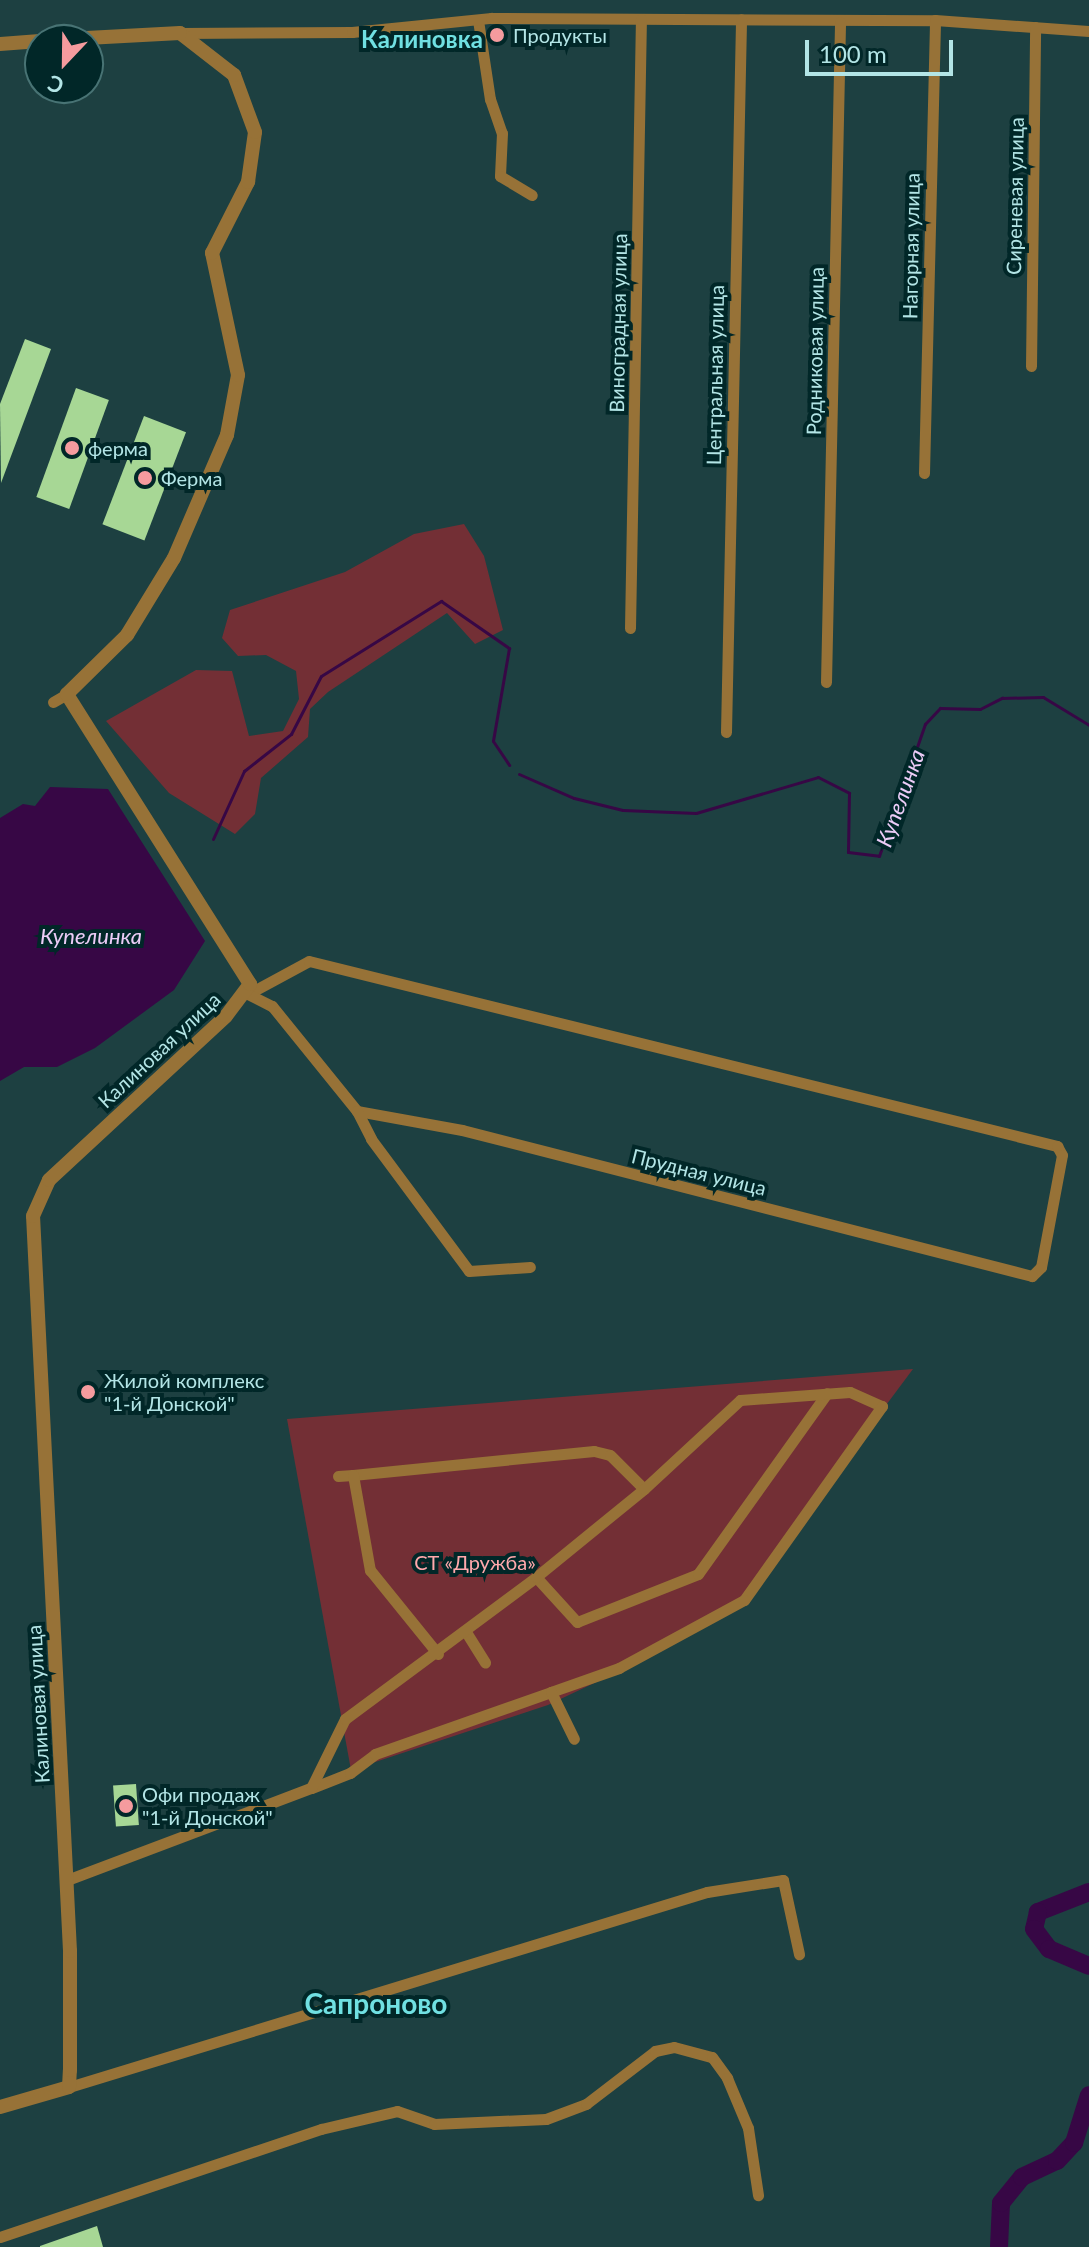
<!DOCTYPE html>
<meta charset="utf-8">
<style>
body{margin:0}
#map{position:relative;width:1089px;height:2247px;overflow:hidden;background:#1d4041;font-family:Lato,sans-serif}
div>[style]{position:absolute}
.green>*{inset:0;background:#732f35}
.water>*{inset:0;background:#370745}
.stream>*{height:3px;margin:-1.5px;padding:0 1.5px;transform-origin:1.5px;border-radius:1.5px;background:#370745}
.river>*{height:18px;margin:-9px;padding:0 9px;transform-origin:9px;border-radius:9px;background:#370745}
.building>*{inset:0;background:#a7d795;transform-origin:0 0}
.minor>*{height:11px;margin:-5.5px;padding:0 5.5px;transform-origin:5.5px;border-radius:5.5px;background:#977237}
.tertiary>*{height:14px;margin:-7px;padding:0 7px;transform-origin:7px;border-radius:7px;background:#977237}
.dots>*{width:22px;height:22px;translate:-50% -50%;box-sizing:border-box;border:4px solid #012728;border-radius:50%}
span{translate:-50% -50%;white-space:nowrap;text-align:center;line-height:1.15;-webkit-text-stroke:8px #012728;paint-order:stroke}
.poi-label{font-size:20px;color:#b3e5e6}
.left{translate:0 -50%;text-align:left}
.street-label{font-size:20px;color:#b3e5e6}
.park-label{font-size:20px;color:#ffa9ac}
.water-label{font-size:22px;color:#ecccf7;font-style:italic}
.quarter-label{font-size:24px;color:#70e0e2;font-weight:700}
.district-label{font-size:28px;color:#70e0e2;font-weight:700}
.north{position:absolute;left:24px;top:24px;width:80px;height:80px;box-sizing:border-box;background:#012728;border:2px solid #487374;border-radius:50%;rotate:202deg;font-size:22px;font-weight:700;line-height:32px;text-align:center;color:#b3e5e6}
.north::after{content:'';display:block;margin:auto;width:28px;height:36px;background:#f59b9e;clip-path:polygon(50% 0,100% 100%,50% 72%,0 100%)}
.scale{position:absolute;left:805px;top:40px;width:148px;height:36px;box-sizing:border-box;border:4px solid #b3e5e6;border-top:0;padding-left:10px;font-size:24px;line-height:28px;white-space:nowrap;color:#b3e5e6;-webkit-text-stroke:6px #012728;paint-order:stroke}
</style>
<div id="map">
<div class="green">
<div style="clip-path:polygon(464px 524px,484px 556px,503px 630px,475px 644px,447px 613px,328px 692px,310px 709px,308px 737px,261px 778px,255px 814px,235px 834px,169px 793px,106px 721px,196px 670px,232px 671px,249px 736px,283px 731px,299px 699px,296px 671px,266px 655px,238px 656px,222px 638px,230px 610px,345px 572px,414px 534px)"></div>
<div style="clip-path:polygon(913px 1369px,743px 1597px,630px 1666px,548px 1705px,351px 1770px,287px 1419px)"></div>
</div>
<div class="water">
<div style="clip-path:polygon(50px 787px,108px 789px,205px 941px,174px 990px,95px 1048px,57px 1067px,24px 1067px,0 1081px,0 818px,23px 804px,35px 806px)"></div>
</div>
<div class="stream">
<div style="left:519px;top:774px;width:60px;rotate:23.6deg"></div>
<div style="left:574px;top:798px;width:50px;rotate:13.8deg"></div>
<div style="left:623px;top:810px;width:73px;rotate:2.4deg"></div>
<div style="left:696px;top:813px;width:127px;rotate:-16.4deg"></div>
<div style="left:818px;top:777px;width:35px;rotate:27deg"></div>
<div style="left:849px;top:793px;width:59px;rotate:91deg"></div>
<div style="left:848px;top:852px;width:31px;rotate:7deg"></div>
<div style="left:879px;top:856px;width:140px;rotate:-70.8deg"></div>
<div style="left:925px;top:724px;width:22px;rotate:-47deg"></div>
<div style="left:940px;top:708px;width:40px;rotate:1.4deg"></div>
<div style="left:980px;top:709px;width:25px;rotate:-27deg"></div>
<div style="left:1002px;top:698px;width:41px;rotate:-1.4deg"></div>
<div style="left:1043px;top:697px;width:54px;rotate:31.3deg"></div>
<div style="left:213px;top:839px;width:75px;rotate:-65.5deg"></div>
<div style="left:244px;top:771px;width:60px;rotate:-38.2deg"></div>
<div style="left:291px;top:734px;width:65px;rotate:-62.7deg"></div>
<div style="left:321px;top:676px;width:142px;rotate:-32deg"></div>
<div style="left:441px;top:601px;width:83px;rotate:34.7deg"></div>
<div style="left:509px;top:648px;width:94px;rotate:99.8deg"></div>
<div style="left:493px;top:741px;width:29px;rotate:56deg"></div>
</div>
<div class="river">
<div style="left:1089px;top:1892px;width:55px;rotate:158.6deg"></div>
<div style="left:1038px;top:1912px;width:17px;rotate:103deg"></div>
<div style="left:1034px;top:1929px;width:25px;rotate:53deg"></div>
<div style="left:1049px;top:1949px;width:43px;rotate:23deg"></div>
<div style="left:999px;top:2247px;width:44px;rotate:-87.4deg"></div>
<div style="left:1001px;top:2203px;width:33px;rotate:-51deg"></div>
<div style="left:1022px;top:2177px;width:38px;rotate:-25deg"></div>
<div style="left:1057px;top:2161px;width:25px;rotate:-47deg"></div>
<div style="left:1074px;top:2143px;width:50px;rotate:-72.6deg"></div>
</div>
<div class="building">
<div style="clip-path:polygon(25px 339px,51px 349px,1px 483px,0 404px)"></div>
<div style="left:76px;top:388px;width:35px;height:116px;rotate:20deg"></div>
<div style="left:144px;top:416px;width:45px;height:116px;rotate:21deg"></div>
<div style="left:136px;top:1784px;width:41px;height:23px;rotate:86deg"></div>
<div style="clip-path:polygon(97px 2226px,103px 2247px,40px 2247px,40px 2246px)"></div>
</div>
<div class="minor">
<div style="left:478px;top:20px;width:80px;rotate:81.4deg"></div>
<div style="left:490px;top:99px;width:36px;rotate:71deg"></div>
<div style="left:502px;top:133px;width:43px;rotate:92.7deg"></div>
<div style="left:500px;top:176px;width:37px;rotate:31deg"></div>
<div style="left:180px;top:33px;width:172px;rotate:-0.3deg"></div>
<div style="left:352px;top:32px;width:140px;rotate:-5.8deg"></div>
<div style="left:491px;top:18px;width:444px;rotate:0.3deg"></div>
<div style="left:935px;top:20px;width:154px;rotate:4.1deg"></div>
<div style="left:1031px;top:366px;width:339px;rotate:-89.3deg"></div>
<div style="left:924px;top:473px;width:453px;rotate:-88.6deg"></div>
<div style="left:630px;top:628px;width:609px;rotate:-88.97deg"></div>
<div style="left:826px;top:682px;width:660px;rotate:-88.78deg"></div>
<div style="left:53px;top:702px;width:16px;rotate:-30deg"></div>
<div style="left:726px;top:732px;width:713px;rotate:-88.79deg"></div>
<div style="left:248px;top:994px;width:69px;rotate:-28.4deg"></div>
<div style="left:309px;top:961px;width:771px;rotate:13.89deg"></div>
<div style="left:1057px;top:1146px;width:10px;rotate:61deg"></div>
<div style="left:1062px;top:1155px;width:114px;rotate:100.6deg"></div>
<div style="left:1041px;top:1267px;width:13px;rotate:135deg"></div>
<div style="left:1032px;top:1276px;width:588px;rotate:-165.63deg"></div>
<div style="left:462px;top:1130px;width:107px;rotate:-169.7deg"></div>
<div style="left:248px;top:994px;width:27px;rotate:27deg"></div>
<div style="left:272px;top:1006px;width:135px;rotate:51deg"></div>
<div style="left:357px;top:1111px;width:31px;rotate:63deg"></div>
<div style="left:371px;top:1139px;width:164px;rotate:53.4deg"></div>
<div style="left:469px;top:1271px;width:61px;rotate:-3.8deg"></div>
<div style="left:353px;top:1475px;width:242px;rotate:-5.7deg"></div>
<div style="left:594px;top:1451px;width:16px;rotate:14deg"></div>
<div style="left:610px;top:1455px;width:48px;rotate:45deg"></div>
<div style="left:338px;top:1476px;width:15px;rotate:-4deg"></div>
<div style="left:353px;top:1475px;width:97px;rotate:79.9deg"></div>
<div style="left:370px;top:1570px;width:108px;rotate:51deg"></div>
<div style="left:536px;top:1577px;width:61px;rotate:47.7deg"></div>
<div style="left:577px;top:1622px;width:130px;rotate:-21.6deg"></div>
<div style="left:698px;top:1574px;width:222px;rotate:-54.5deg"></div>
<div style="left:466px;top:1632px;width:36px;rotate:58deg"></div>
<div style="left:312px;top:1788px;width:41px;rotate:-21.5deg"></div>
<div style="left:350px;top:1773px;width:31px;rotate:-37deg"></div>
<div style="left:375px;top:1754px;width:187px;rotate:-19.4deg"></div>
<div style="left:67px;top:1880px;width:261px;rotate:-20.7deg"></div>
<div style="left:311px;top:1788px;width:77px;rotate:-63.8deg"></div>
<div style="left:345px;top:1719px;width:238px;rotate:-36.6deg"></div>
<div style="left:536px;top:1577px;width:139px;rotate:-39.2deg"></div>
<div style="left:644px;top:1489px;width:131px;rotate:-42.8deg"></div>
<div style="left:740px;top:1400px;width:110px;rotate:-4.2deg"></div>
<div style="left:850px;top:1392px;width:35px;rotate:24deg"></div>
<div style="left:882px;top:1406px;width:238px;rotate:125.4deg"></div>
<div style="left:744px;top:1600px;width:142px;rotate:151.5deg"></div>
<div style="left:619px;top:1668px;width:72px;rotate:160.6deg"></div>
<div style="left:551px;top:1692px;width:52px;rotate:63.9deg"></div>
<div style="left:69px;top:2087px;width:667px;rotate:-17deg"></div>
<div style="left:707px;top:1892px;width:77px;rotate:-9deg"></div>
<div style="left:783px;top:1880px;width:76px;rotate:77.8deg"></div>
<div style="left:0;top:2237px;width:339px;rotate:-18.6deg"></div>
<div style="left:321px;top:2129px;width:78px;rotate:-13.3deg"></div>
<div style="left:397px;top:2111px;width:39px;rotate:19deg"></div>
<div style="left:434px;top:2124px;width:112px;rotate:-2.6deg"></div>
<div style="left:546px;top:2119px;width:43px;rotate:-20.6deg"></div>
<div style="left:586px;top:2104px;width:87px;rotate:-37.5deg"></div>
<div style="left:655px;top:2051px;width:19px;rotate:-12deg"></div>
<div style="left:674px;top:2047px;width:39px;rotate:15deg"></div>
<div style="left:712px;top:2057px;width:26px;rotate:54deg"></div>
<div style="left:727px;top:2078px;width:54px;rotate:67.2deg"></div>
<div style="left:748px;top:2128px;width:68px;rotate:81.5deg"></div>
</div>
<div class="tertiary">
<div style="left:0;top:44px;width:40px;rotate:-4.3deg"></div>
<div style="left:0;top:2107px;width:72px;rotate:-16.2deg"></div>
<div style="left:69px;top:2087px;width:17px;rotate:-87deg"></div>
<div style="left:70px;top:2070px;width:119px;rotate:-90deg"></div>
<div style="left:70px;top:1951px;width:736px;rotate:-92.88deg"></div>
<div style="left:33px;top:1216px;width:39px;rotate:-66deg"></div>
<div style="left:49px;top:1180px;width:241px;rotate:-42.8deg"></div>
<div style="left:226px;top:1016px;width:40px;rotate:-53deg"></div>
<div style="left:250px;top:984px;width:343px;rotate:-122.3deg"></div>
<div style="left:67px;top:694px;width:84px;rotate:-44.5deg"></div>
<div style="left:127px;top:635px;width:90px;rotate:-58.6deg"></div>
<div style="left:174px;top:558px;width:134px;rotate:-66.7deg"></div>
<div style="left:227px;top:435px;width:61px;rotate:-79.6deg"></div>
<div style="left:238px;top:375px;width:125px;rotate:-102deg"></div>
<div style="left:212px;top:253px;width:80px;rotate:-63.1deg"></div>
<div style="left:248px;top:182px;width:50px;rotate:-82deg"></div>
<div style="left:255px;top:132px;width:61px;rotate:-110.2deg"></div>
<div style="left:234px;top:75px;width:68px;rotate:-142.1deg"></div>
<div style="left:180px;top:33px;width:131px;rotate:176.9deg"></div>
</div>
<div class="dots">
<div style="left:497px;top:35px;background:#f59b9e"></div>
<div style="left:72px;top:448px;background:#f59b9e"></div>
<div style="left:145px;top:478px;background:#f59b9e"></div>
<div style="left:88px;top:1392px;background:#f59b9e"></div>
<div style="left:126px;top:1806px;background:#f59b9e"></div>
</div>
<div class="poi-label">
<span class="left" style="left:513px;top:35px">Продукты</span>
<span class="left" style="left:88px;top:448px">ферма</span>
<span class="left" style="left:161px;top:478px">Ферма</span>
<span class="left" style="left:104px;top:1392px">Жилой комплекс<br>"1-й Донской"</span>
<span class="left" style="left:142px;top:1806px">Офи продаж<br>"1-й Донской"</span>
</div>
<div class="street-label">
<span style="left:1015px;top:196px;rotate:-89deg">Сиреневая улица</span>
<span style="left:911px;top:246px;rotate:-89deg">Нагорная улица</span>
<span style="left:618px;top:323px;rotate:-89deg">Виноградная улица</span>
<span style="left:815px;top:351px;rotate:-89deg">Родниковая улица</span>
<span style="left:715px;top:375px;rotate:-89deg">Центральная улица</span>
<span style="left:159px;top:1050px;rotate:-43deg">Калиновая улица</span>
<span style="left:699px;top:1172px;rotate:14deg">Прудная улица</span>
<span style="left:38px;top:1704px;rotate:-93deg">Калиновая улица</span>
</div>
<div class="park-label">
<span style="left:475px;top:1562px">СТ «Дружба»</span>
</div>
<div class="water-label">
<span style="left:900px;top:798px;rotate:-70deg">Купелинка</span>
<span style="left:91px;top:936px">Купелинка</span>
</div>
<div class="quarter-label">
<span style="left:422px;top:39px">Калиновка</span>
</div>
<div class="district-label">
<span style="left:376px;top:2003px">Сапроново</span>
</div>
<div class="north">С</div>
<div class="scale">100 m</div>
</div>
